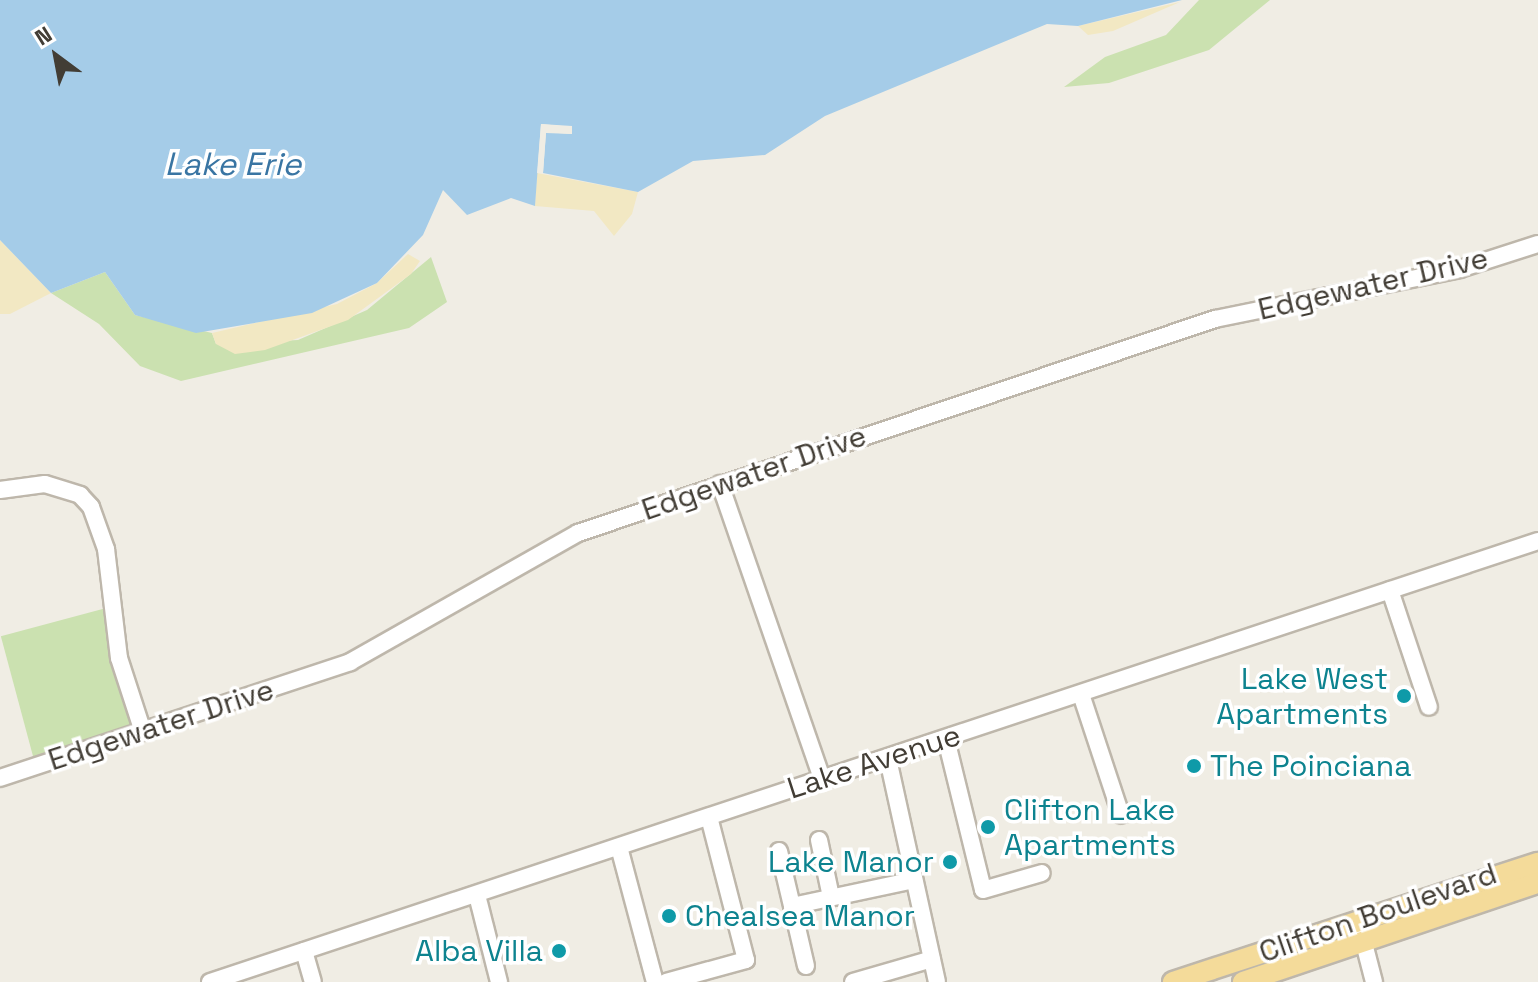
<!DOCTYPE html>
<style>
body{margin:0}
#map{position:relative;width:1538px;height:982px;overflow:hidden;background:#f0ede4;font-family:"Space Grotesk",sans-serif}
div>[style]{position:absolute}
.green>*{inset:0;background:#cbe1b0;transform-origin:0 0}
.sand>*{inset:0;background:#f2e8c3}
.water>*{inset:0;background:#a5cce8}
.pier>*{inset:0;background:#f0ede4}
.roads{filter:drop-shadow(2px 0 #beb7ab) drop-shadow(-2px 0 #beb7ab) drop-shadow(0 2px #beb7ab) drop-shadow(0 -2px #beb7ab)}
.minor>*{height:16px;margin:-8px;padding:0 8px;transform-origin:8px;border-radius:8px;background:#fff}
.major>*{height:20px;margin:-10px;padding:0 10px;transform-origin:10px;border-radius:10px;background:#f4db9a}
.dots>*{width:22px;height:22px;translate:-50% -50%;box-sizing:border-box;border:4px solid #fff;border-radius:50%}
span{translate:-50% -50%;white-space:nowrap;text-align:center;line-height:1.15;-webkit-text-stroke:7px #fff;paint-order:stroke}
.street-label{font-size:30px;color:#423d35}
.culture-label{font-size:30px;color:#0d838f}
.right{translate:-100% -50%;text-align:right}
.left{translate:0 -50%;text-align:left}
.water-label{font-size:32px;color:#3975a3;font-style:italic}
.north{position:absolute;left:16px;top:16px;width:80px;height:80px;-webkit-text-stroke:6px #fff;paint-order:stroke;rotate:328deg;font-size:22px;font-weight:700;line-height:32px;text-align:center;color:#423d35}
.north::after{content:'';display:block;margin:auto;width:28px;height:36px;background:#423d35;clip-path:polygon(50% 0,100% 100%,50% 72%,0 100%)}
</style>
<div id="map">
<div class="green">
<div style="clip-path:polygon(1199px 0,1270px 0,1209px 50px,1109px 83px,1064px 87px,1105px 57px,1166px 35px)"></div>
<div style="clip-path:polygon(431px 257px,447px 302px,409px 328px,181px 381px,140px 366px,99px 324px,51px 293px,105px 272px,135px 315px,212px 333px,216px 344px,298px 340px,367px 310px)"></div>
<div style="left:110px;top:607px;width:129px;height:113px;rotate:75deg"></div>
</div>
<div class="sand">
<div style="clip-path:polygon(1180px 2px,1113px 31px,1088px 35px,1078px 26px)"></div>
<div style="clip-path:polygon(537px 173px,638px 192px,632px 214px,614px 236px,594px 211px,535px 206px)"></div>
<div style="clip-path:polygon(0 240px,51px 293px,10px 314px,0 314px)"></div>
<div style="clip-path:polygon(408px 254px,420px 261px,411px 274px,348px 320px,265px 350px,235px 354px,216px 344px,212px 333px,337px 304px,377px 283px)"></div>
</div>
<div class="water">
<div style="clip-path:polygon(0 0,1182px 0,1078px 26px,1047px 24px,825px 116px,765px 155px,693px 161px,638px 192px,543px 173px,546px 132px,571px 134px,572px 127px,541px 124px,535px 206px,511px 198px,467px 215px,443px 190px,423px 235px,377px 283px,312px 313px,196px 333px,135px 315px,105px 272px,51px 293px,0 240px)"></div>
</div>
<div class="pier">
<div style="clip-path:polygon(541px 124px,572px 126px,572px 134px,546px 133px,543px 173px,537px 173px)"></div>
</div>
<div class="roads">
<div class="minor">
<div style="left:720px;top:484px;width:312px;rotate:70.9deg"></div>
<div style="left:0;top:490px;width:45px;rotate:-7.6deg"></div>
<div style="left:45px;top:484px;width:37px;rotate:17deg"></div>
<div style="left:80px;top:495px;width:16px;rotate:47deg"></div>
<div style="left:91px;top:507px;width:45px;rotate:70.3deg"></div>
<div style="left:106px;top:549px;width:110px;rotate:83.2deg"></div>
<div style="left:119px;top:658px;width:78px;rotate:72deg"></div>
<div style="left:1390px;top:590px;width:123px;rotate:71.6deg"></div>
<div style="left:1081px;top:694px;width:127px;rotate:71.7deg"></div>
<div style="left:946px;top:739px;width:155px;rotate:76.2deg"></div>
<div style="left:983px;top:890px;width:61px;rotate:-16.1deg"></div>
<div style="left:888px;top:759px;width:228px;rotate:77.6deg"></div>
<div style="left:0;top:778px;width:369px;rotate:-18.3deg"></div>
<div style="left:350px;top:662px;width:262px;rotate:-29.5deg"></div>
<div style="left:578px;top:533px;width:672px;rotate:-18.57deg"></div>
<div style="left:1215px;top:319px;width:250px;rotate:-11.5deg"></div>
<div style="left:1460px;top:269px;width:82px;rotate:-17.8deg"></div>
<div style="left:819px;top:840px;width:58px;rotate:78.1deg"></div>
<div style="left:619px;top:847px;width:140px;rotate:75.1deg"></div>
<div style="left:779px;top:851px;width:57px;rotate:76.7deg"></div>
<div style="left:477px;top:895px;width:90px;rotate:75.8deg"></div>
<div style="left:1358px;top:920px;width:64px;rotate:75.5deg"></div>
<div style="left:304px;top:951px;width:32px;rotate:74deg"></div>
<div style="left:806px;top:966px;width:62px;rotate:-103.1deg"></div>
<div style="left:792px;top:906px;width:125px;rotate:-12deg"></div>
<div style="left:210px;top:982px;width:1399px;rotate:-18.37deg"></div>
<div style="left:666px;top:982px;width:83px;rotate:-15.4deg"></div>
<div style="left:746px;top:960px;width:148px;rotate:-104.5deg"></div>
<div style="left:853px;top:982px;width:82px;rotate:-16.2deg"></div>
</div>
<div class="major">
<div style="left:1173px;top:982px;width:384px;rotate:-18.1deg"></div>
<div style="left:1243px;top:982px;width:311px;rotate:-18.6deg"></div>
</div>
</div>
<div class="dots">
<div style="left:1404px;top:696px;background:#0f9aa8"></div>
<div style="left:1194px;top:766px;background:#0f9aa8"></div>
<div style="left:988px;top:827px;background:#0f9aa8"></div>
<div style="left:950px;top:862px;background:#0f9aa8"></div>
<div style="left:669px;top:916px;background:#0f9aa8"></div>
<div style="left:559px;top:951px;background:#0f9aa8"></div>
</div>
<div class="street-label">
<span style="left:1373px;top:284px;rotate:-13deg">Edgewater Drive</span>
<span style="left:754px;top:473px;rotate:-19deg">Edgewater Drive</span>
<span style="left:161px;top:725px;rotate:-18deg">Edgewater Drive</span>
<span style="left:874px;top:762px;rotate:-18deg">Lake Avenue</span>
<span style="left:1378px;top:913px;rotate:-19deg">Clifton Boulevard</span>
</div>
<div class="culture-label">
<span class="right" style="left:1388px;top:696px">Lake West<br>Apartments</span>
<span class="left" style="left:1210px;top:766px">The Poinciana</span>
<span class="left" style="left:1004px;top:827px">Clifton Lake<br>Apartments</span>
<span class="right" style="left:934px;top:862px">Lake Manor</span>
<span class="left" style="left:685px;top:916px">Chealsea Manor</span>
<span class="right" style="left:543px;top:951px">Alba Villa</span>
</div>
<div class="water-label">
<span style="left:233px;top:164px">Lake Erie</span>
</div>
<div class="north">N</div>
</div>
